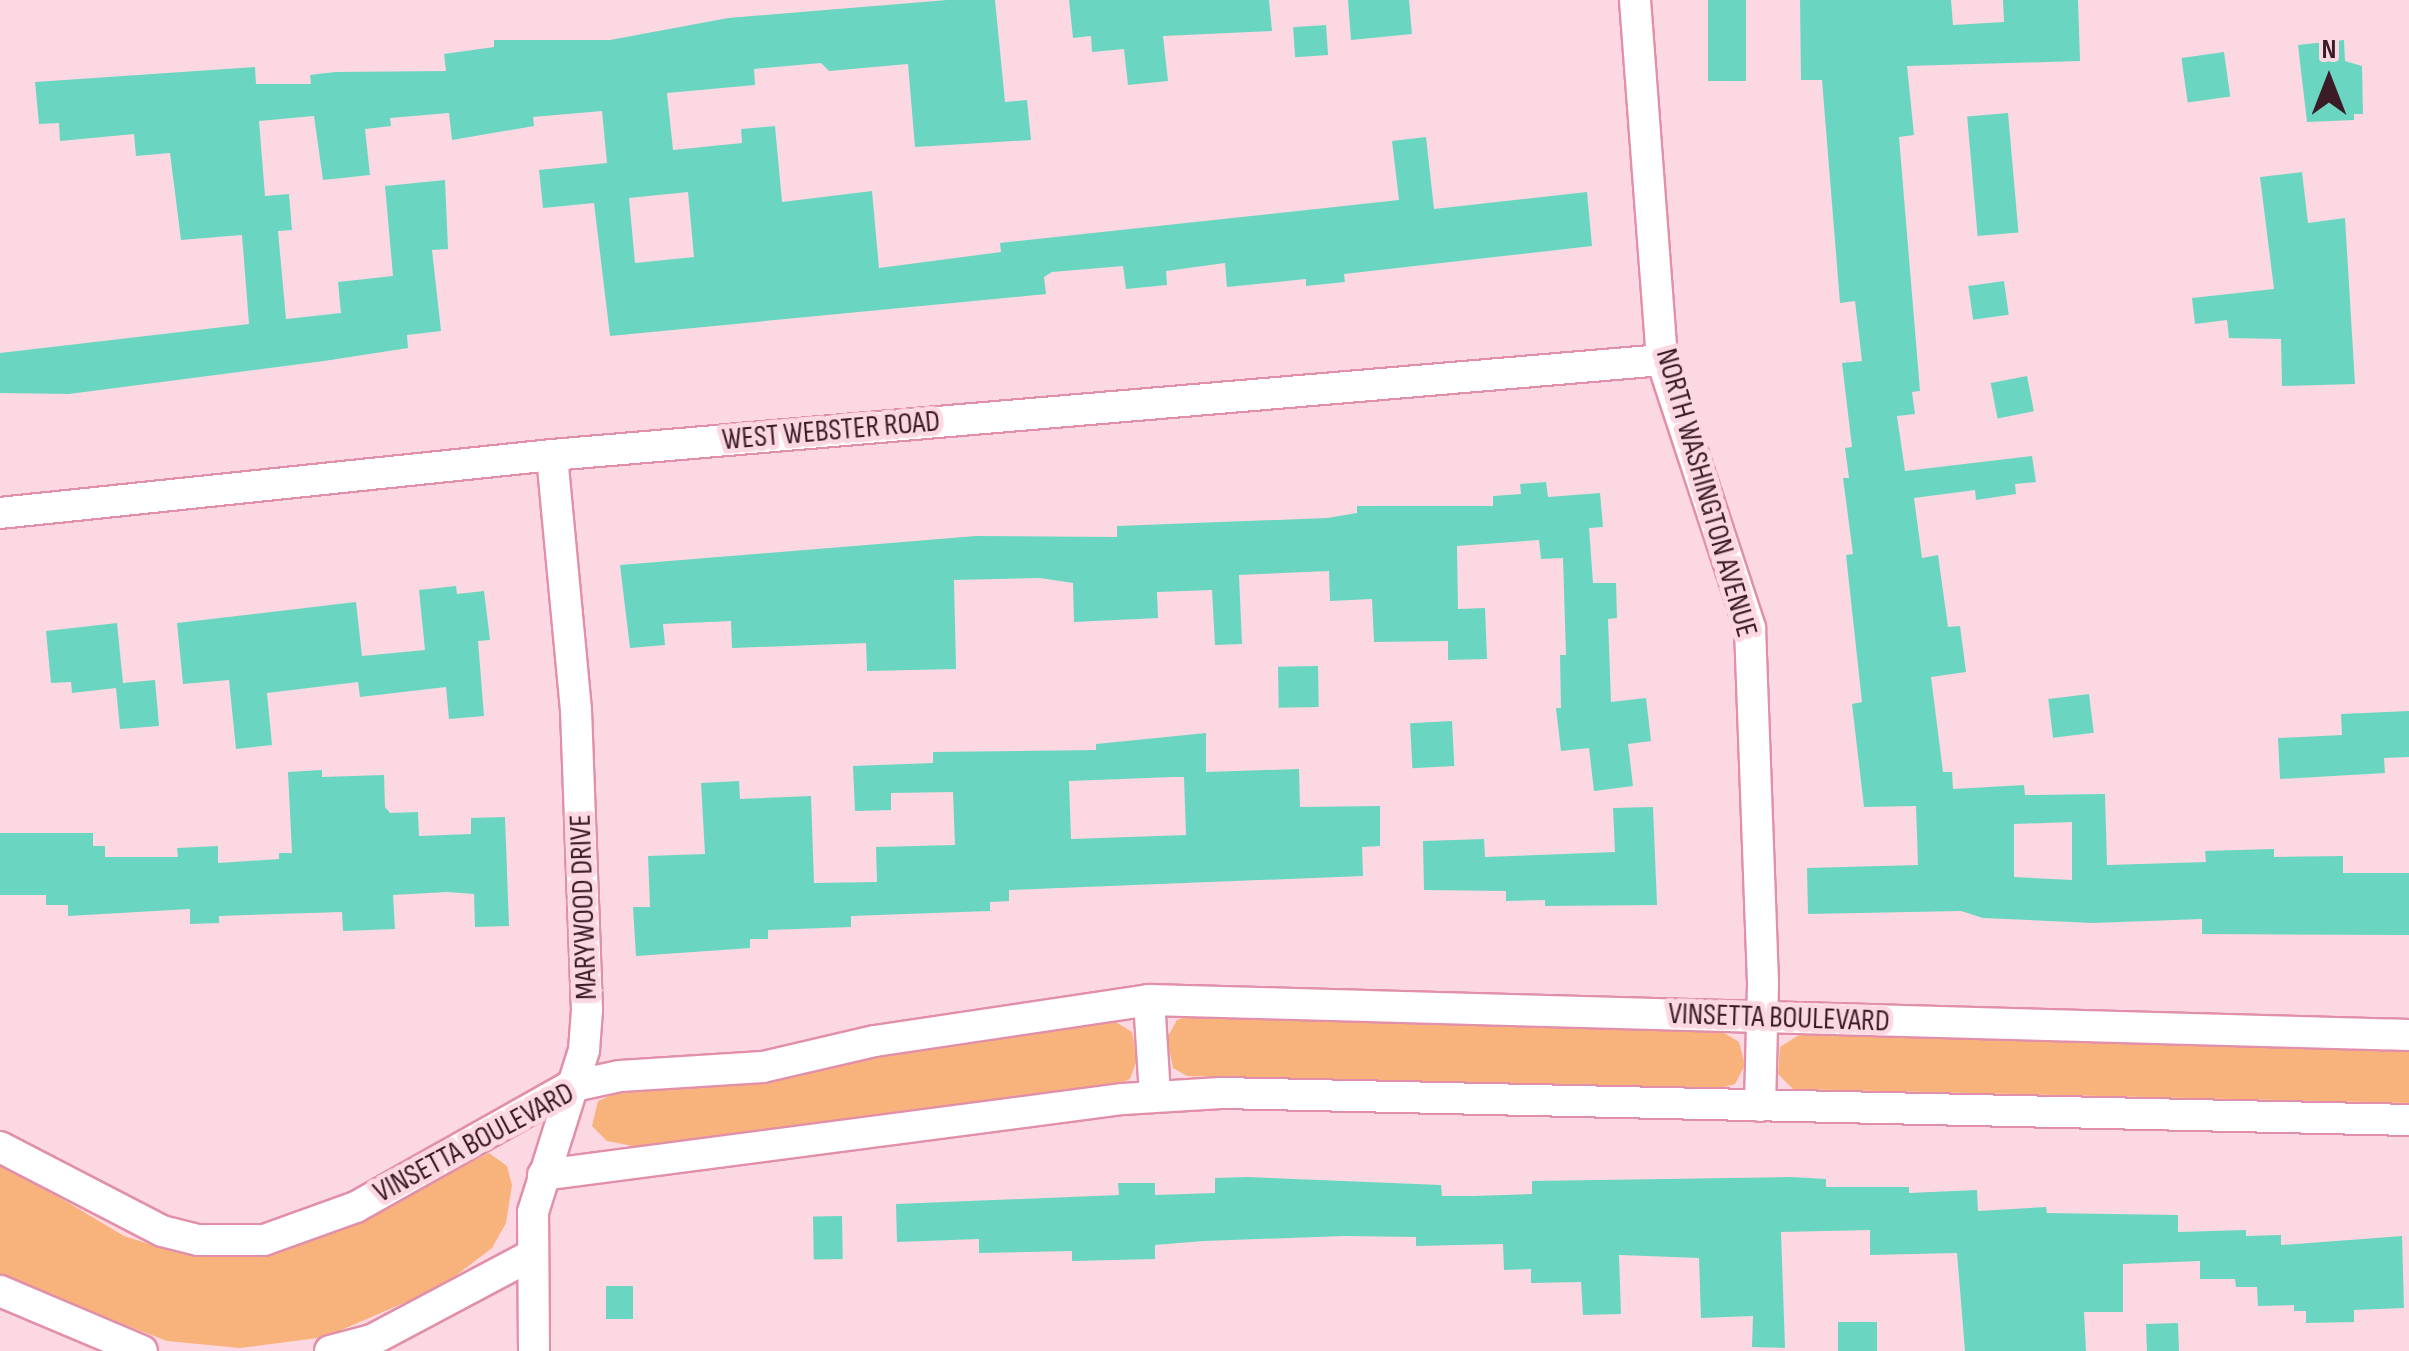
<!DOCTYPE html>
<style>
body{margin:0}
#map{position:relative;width:2409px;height:1351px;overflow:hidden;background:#fcd8e2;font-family:"Sofia Sans Condensed",sans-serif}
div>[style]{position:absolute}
.green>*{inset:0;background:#f8b37c}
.building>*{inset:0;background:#6ad6c1;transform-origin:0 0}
.roads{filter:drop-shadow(2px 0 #e28fa9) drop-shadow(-2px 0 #e28fa9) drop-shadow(0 2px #e28fa9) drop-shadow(0 -2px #e28fa9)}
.street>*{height:30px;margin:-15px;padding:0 15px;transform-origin:15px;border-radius:15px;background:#fff}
span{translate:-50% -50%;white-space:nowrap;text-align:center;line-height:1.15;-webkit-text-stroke:10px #fcd8e2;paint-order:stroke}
.street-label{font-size:30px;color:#3b1b26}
.north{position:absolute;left:2279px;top:30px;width:100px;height:100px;-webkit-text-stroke:8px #fcd8e2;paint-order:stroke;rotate:0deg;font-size:28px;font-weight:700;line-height:40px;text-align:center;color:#3b1b26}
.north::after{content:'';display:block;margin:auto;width:35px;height:45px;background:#3b1b26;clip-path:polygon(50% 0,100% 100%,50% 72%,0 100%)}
</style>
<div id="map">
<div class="green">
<div style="clip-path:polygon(1190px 1015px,1721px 1031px,1739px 1042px,1745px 1065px,1735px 1084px,1716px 1089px,1187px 1076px,1173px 1068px,1167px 1038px,1177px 1020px)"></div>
<div style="clip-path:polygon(1111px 1019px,1132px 1032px,1137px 1060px,1130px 1079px,1114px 1086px,638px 1147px,607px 1141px,592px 1126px,598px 1101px,614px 1094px,765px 1081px,846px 1061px)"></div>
<div style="clip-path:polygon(1817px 1034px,2409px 1050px,2409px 1103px,1793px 1089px,1778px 1074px,1780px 1047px,1799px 1035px)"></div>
<div style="clip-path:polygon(489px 1153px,507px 1166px,512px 1185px,506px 1223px,492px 1248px,441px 1287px,325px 1337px,240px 1348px,167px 1341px,0 1277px,0 1162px,124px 1236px,174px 1252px,233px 1256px,313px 1241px)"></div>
</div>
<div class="building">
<div style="clip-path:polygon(evenodd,947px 0,995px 0,1005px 102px,1027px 100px,1031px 140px,915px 147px,908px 64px,829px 71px,821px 63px,754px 69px,755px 85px,667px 93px,673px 150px,742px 143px,741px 129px,775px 126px,782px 202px,872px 191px,879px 268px,1001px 252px,1000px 243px,1399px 200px,1392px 141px,1426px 137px,1434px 209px,1587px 192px,1592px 246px,1344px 274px,1345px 282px,1306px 286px,1306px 279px,1227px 287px,1225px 263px,1166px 271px,1167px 285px,1126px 289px,1123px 266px,1052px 272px,1044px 277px,1046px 294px,610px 336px,594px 203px,543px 208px,539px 170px,607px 163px,602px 111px,533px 117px,534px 126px,452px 140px,449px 113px,390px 118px,391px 126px,365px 129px,370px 175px,323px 180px,314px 116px,259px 121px,265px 196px,289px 194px,292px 230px,278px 231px,286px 319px,341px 313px,338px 282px,393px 276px,385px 186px,445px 180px,448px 249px,432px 250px,441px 331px,407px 335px,408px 348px,324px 361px,69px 394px,0 393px,0 353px,249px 324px,242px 235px,181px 240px,170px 153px,136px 156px,134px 134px,60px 141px,59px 123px,39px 124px,35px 82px,255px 67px,256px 84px,311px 84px,310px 75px,335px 72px,446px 71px,444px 54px,494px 47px,494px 40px,610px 40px,728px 18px,947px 0,688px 192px,694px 257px,635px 263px,629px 198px,688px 192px)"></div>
<div style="clip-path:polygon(1069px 0,1269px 0,1272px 31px,1163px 36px,1168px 81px,1128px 85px,1124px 49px,1092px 52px,1091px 36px,1073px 38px)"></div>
<div style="clip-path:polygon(1348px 0,1409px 0,1412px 34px,1351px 40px)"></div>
<div style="left:1708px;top:0;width:38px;height:81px"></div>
<div style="clip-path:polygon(evenodd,1800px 0,1951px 0,1953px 25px,2004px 22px,2003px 0,2078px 0,2080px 61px,1907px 66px,1914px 135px,1899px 137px,1920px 391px,1912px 392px,1915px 414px,1897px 416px,1905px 471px,2032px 456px,2036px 482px,2015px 484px,2016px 494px,1976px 500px,1975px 490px,1914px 498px,1922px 558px,1938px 555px,1948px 627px,1960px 626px,1966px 672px,1931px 677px,1943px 772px,1952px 772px,1953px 789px,2024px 785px,2025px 795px,2105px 794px,2107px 865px,2206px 862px,2205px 851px,2274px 849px,2274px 857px,2343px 856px,2343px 873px,2409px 873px,2409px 935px,2202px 934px,2202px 919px,2093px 923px,1983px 918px,1961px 911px,1808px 914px,1807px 868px,1918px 865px,1916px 806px,1864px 807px,1852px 704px,1862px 702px,1846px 555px,1853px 554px,1843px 478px,1849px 478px,1845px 448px,1852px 447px,1842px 363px,1862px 361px,1855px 301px,1840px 303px,1822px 80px,1801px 80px,1800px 0,2072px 822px,2072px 880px,2014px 877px,2014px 824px,2072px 822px)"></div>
<div style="left:1326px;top:25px;width:30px;height:33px;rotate:86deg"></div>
<div style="clip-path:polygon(2344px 40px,2345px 61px,2362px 66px,2363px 114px,2354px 114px,2354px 120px,2307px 122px,2298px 45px)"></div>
<div style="left:2224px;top:52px;width:45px;height:43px;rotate:82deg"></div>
<div style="left:2008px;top:113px;width:120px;height:41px;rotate:85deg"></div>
<div style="clip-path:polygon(2302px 172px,2308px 223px,2345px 218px,2355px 384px,2282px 386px,2281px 339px,2229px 338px,2227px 320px,2195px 324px,2192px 298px,2274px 289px,2260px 177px)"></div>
<div style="left:2004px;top:281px;width:34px;height:36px;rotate:82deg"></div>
<div style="left:2027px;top:376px;width:36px;height:37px;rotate:79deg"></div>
<div style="clip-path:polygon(1546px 482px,1548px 497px,1600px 493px,1603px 527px,1589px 528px,1593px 583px,1616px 583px,1617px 618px,1608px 619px,1611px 702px,1646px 698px,1651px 741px,1628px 744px,1633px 786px,1594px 791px,1589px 748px,1561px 751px,1556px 708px,1561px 708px,1560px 655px,1566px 655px,1563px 558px,1541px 559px,1539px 540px,1457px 546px,1458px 609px,1485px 608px,1487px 659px,1448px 660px,1448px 641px,1374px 642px,1372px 599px,1330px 601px,1329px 571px,1239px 575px,1242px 644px,1215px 645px,1212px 590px,1157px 592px,1158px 618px,1074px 622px,1073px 583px,1040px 578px,954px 580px,956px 669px,867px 671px,866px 643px,732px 648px,731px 621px,663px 624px,665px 645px,630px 648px,620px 565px,976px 536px,1117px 537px,1117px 526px,1327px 518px,1357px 513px,1357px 506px,1493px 506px,1493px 496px,1521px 494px,1520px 484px)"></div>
<div style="clip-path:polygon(456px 586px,457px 594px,484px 591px,490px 640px,478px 641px,484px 716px,449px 719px,446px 687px,360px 697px,358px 682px,267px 693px,272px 745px,236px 749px,229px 680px,183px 684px,177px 623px,356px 602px,362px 656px,425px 650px,419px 590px)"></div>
<div style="clip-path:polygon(117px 623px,123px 683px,155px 680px,159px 726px,120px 729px,116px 688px,72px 693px,71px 682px,51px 683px,46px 631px)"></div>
<div style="left:1318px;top:666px;width:41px;height:40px;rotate:89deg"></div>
<div style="left:2089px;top:694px;width:39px;height:41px;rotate:83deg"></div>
<div style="clip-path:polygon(2409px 711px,2409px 757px,2384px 758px,2385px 773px,2280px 779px,2278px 738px,2342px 735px,2341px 714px)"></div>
<div style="left:1452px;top:721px;width:45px;height:42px;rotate:87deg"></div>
<div style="clip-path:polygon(evenodd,1206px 733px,1206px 772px,1299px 769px,1300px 807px,1380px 806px,1380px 846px,1362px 847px,1363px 876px,1009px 890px,1009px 901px,990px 902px,990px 911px,851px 916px,851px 927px,768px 930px,768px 939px,750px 939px,750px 948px,636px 956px,633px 907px,650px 907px,648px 856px,705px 854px,701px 783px,739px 781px,740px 799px,811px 796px,814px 883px,877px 882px,876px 847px,955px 845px,953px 792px,891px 793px,891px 810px,855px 811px,853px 766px,933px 763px,933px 752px,1096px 750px,1096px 744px,1206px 733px,1173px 777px,1184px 777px,1186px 835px,1071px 839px,1069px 781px,1173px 777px)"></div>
<div style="clip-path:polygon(322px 770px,322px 777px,384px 775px,385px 807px,390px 813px,418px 812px,419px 836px,471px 834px,471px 818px,505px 817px,509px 926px,475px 927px,474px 894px,447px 892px,393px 895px,395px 929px,343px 931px,342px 912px,219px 916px,219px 923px,190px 924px,190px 909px,68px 916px,68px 905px,46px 905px,46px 895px,0 895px,0 833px,93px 833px,93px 846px,105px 846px,105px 857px,178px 857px,177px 848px,218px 846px,218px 863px,279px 859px,279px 853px,292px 853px,288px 772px)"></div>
<div style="clip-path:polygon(1653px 807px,1657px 905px,1545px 906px,1545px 900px,1506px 901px,1506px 891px,1424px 890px,1423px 841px,1484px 839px,1485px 857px,1615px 852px,1613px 808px)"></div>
<div style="clip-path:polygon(1248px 1177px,1441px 1185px,1442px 1196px,1473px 1196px,1532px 1194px,1532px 1181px,1790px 1177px,1826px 1179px,1826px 1187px,1909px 1187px,1909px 1193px,1977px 1190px,1978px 1211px,2046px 1207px,2047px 1213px,2178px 1215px,2178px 1232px,2246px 1230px,2246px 1236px,2281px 1235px,2281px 1245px,2402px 1236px,2404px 1308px,2354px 1310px,2354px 1322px,2306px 1323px,2306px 1311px,2294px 1311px,2294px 1305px,2258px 1306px,2257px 1287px,2236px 1287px,2235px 1279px,2200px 1279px,2200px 1261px,2123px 1264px,2123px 1312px,2084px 1312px,2086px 1351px,1965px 1351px,1957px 1253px,1870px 1255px,1870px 1230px,1781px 1232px,1785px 1348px,1752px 1347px,1753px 1316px,1701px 1318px,1699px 1258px,1619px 1255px,1621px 1314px,1583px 1315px,1581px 1282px,1531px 1283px,1531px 1269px,1504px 1270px,1503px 1244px,1416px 1246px,1416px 1237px,1344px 1236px,1204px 1241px,1155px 1245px,1155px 1259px,1072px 1261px,1072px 1251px,979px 1253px,979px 1239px,897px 1242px,896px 1204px,1119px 1195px,1118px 1183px,1155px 1183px,1155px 1195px,1215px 1193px,1215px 1178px)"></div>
<div style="left:842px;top:1216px;width:43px;height:29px;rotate:89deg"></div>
<div style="left:606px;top:1286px;width:27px;height:33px"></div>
<div style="left:1838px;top:1322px;width:39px;height:29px"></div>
<div style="left:2178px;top:1323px;width:28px;height:32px;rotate:88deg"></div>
</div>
<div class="roads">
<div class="street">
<div style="left:1635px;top:0;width:361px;rotate:85.7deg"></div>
<div style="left:1662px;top:360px;width:282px;rotate:71.8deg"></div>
<div style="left:1750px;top:628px;width:356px;rotate:87.9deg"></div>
<div style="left:1763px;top:984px;width:122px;rotate:91.4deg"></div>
<div style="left:0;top:513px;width:555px;rotate:-6deg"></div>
<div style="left:552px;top:455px;width:1114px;rotate:-4.89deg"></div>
<div style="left:1149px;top:1000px;width:96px;rotate:86.4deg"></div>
<div style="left:0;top:1147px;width:182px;rotate:27.4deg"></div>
<div style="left:162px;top:1231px;width:37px;rotate:14deg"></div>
<div style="left:198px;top:1240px;width:66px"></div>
<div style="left:264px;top:1240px;width:98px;rotate:-19.7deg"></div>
<div style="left:356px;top:1207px;width:244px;rotate:-29.4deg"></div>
<div style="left:569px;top:1087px;width:52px;rotate:-12.2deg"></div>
<div style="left:620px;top:1076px;width:143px;rotate:-3.6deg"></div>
<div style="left:763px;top:1067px;width:115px;rotate:-13.1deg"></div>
<div style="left:875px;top:1041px;width:277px;rotate:-8.5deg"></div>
<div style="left:1149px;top:1000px;width:1260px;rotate:1.59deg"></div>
<div style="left:543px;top:1175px;width:585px;rotate:-7.47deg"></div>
<div style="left:1123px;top:1099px;width:98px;rotate:-3.5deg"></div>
<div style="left:1221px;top:1093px;width:1188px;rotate:1.3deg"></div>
<div style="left:0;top:1291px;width:154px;rotate:22.9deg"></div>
<div style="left:330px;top:1351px;width:43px;rotate:-14.7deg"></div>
<div style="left:372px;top:1340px;width:179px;rotate:-28deg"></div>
<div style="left:534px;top:1351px;width:139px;rotate:-90.4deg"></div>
<div style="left:533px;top:1212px;width:170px;rotate:-72.5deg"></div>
<div style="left:584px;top:1050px;width:40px;rotate:-85.7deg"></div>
<div style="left:587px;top:1010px;width:300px;rotate:-92.1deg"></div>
<div style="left:576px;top:710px;width:256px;rotate:-95.4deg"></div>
</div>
</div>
<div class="street-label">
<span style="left:831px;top:431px;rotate:-5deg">WEST WEBSTER ROAD</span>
<span style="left:1706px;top:493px;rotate:74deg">NORTH WASHINGTON AVENUE</span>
<span style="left:584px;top:907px;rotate:-92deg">MARYWOOD DRIVE</span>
<span style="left:1779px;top:1018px;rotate:2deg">VINSETTA BOULEVARD</span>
<span style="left:474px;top:1143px;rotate:-28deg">VINSETTA BOULEVARD</span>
</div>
<div class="north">N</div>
</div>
